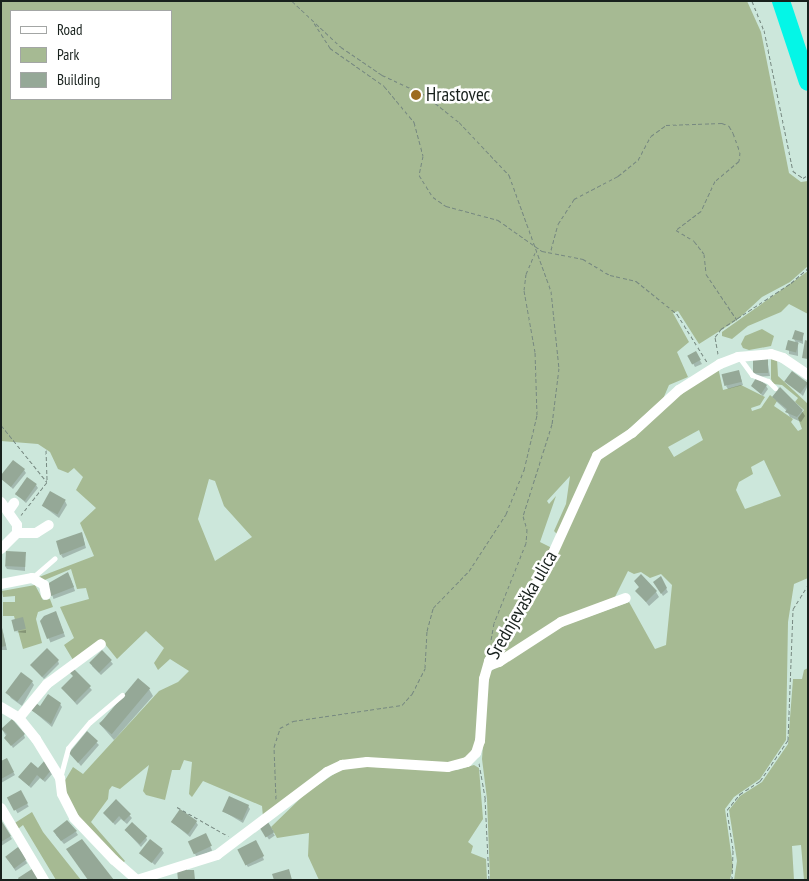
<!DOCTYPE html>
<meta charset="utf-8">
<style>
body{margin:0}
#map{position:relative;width:809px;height:881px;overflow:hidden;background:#cce7db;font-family:"PT Sans Narrow",sans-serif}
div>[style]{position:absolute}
.green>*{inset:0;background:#a6ba93}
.shadow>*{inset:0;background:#0003;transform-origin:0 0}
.building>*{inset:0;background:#95a897;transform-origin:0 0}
.path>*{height:1px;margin-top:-0.5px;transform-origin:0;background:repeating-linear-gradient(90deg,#768880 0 4px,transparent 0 6.5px)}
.service>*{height:5px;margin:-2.5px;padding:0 2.5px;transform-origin:2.5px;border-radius:2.5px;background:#fff}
.minor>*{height:10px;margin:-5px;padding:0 5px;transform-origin:5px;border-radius:5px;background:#fff}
.motorway>*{height:18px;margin:-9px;padding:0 9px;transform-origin:9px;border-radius:9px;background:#04f6e7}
.dots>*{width:14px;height:14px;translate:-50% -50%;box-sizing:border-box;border:2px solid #fff;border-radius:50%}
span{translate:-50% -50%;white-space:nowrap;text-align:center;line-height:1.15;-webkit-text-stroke:5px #fff;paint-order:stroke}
.poi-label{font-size:19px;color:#18211d}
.left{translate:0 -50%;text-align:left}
.street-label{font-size:19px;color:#18211d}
.frame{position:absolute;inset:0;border:2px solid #18211d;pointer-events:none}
.legend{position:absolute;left:10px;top:10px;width:162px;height:90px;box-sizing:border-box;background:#fff;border:1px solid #a3a6a5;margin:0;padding:6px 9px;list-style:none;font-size:15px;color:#18211d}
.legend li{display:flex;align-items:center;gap:10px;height:25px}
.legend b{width:25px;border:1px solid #a3a6a5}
</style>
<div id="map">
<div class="green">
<div style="clip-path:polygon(evenodd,1px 1px,747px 1px,761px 32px,789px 173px,801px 182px,808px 181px,808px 266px,790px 282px,762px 297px,737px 320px,699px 344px,678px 311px,673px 313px,689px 342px,677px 352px,688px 377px,669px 385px,663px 399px,589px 464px,557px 534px,554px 531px,566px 504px,570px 476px,547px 501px,549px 504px,556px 496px,540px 542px,552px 548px,496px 644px,475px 746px,470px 755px,451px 765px,351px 760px,263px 817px,262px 806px,203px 781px,192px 797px,189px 794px,192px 762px,184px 760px,180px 770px,172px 770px,165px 800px,146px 795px,143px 791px,149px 765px,120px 789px,112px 786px,109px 790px,108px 799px,91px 822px,125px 861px,122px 864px,84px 827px,65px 794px,64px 782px,73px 767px,83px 774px,159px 691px,178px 682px,189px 671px,170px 659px,158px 670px,154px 663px,164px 648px,146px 631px,117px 659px,101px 639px,73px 660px,64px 645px,74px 638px,60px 607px,89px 599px,86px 588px,77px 589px,71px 569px,40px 582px,39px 577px,94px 556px,80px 523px,96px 508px,76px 490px,83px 477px,74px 468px,68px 473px,58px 469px,50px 452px,38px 444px,1px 441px,1px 1px,11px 11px,171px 11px,171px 99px,11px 99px,11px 11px,1px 1px,209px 479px,215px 481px,224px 506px,252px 537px,215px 561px,198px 519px,209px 479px)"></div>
<div style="clip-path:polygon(808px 271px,808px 314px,789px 304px,781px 312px,748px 326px,732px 339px,722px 336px,722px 332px,729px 327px)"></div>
<div style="clip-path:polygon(762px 329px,774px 336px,771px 346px,749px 350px,743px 348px,741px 344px,745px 336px)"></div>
<div style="clip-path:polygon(evenodd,771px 357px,777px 359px,778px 376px,808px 404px,808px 578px,794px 584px,788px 622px,786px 740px,760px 779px,734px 797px,725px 809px,733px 867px,730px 880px,490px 880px,487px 799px,482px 759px,488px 673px,552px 630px,629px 602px,655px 649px,666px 645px,672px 585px,661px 574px,650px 578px,641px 572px,634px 574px,628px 571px,613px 601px,549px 627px,498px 661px,493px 660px,556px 555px,590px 470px,605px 452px,640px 430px,671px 399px,718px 367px,723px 390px,741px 385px,765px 397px,760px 405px,751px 408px,752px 411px,761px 408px,770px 395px,777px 401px,774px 406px,793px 419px,791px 422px,798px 431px,802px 429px,798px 418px,804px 410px,795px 402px,798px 398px,782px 385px,773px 384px,771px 379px,771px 357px,699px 430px,703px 440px,674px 457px,668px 447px,699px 430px,771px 357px,764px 460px,781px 496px,745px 509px,736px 490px,739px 482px,753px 474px,751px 467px,764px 460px)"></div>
<div style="clip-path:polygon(35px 585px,43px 600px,50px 599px,53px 607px,38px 612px,36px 619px,42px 643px,23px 649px,14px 616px,3px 616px,3px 602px,15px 602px,15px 596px,3px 597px,2px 591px)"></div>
<div style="clip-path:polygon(808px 668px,808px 880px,804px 880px,801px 845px,792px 846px,794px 880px,734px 880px,737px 861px,729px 810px,740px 796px,762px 782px,788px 744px,793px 679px,802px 679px,804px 670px)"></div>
<div style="clip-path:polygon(474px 765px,479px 768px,483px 819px,468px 842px,473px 846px,471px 853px,486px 859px,487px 880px,319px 880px,308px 856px,309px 833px,277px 838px,271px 827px,306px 793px,346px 766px,457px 770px)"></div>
<div style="clip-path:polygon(32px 812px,43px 832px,81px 880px,56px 880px,23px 825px,18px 829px,10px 826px)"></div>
</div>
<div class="shadow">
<div style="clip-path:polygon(803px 334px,803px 344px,798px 342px,798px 356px,789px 354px,789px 341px,796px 343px,794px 339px)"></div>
<div style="clip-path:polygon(695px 352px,702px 364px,695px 367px,689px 356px)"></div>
<div style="clip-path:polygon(767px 359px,770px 376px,757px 377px,755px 373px)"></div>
<div style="clip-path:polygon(792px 372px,808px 385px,803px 396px,786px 381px)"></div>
<div style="clip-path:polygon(740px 375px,743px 385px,728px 389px,726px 386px)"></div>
<div style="clip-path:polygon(752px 386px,766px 386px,768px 389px,763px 396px)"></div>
<div style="clip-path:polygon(780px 389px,802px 411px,805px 416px,801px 422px,790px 417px,787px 411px,777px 402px,774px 397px)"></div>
<div style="clip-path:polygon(24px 470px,26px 473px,13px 489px,1px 478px)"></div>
<div style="clip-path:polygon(36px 485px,38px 488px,26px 503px,15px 493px)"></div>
<div style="clip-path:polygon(65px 501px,67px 505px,59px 518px,43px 506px)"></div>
<div style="clip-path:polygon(83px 537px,86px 548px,63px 558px,61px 555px)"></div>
<div style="clip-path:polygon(25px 554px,25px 571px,7px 569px,5px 566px)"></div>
<div style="left:70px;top:577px;width:15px;height:23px;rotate:70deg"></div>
<div style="clip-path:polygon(660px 578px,668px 592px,663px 596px,655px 583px)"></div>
<div style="clip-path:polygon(635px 582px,656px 592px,659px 597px,649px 606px,637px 591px,640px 588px)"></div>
<div style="left:57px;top:616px;width:22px;height:16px;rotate:68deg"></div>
<div style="clip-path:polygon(1px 623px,7px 650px,2px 650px,1px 649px)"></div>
<div style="clip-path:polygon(26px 630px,26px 633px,15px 632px)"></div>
<div style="clip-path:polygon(102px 651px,113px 664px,101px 675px,92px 666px)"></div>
<div style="clip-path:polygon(58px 661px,59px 664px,44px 679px,31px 665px)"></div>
<div style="clip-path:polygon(73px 670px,92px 690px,77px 705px,62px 688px,74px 677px,71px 673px)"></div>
<div style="clip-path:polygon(32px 682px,34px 685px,22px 706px,11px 698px,9px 695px)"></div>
<div style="clip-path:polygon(149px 689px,153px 696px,114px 740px,99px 723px)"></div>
<div style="clip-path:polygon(60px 704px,62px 707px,52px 727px,32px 710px)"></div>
<div style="clip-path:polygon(2px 729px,24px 735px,25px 738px,13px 748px)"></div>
<div style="clip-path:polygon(87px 733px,99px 745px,81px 766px,70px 753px)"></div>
<div style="clip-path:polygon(7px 760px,15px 775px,1px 783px,1px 762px)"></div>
<div style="clip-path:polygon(46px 762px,53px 773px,45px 782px,40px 778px,31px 788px,22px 780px,20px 777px,39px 770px)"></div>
<div style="left:20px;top:792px;width:17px;height:13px;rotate:59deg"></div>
<div style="clip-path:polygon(116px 801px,132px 818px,127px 824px,121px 819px,115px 825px,104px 813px)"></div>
<div style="clip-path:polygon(248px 806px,250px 809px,243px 823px,223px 811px)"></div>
<div style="clip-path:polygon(172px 822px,196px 822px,198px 825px,190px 837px)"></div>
<div style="clip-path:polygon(1px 823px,12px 839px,1px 846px)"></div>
<div style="left:267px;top:824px;width:14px;height:7px;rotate:56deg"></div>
<div style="clip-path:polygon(76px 832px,78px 835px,64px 844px,56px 835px)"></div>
<div style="clip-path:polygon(128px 833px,146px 837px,147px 840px,141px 847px)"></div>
<div style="left:205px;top:835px;width:17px;height:17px;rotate:65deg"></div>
<div style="clip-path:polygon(256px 841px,264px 860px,248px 867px,246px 864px)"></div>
<div style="left:18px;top:849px;width:17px;height:14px;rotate:57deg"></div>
<div style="clip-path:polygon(162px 850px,164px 853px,155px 865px,141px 853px)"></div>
</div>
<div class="building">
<div style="clip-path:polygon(795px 330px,804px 333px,802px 341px,792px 339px)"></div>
<div style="left:788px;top:340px;width:11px;height:10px;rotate:15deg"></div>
<div style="clip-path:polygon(805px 340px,808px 341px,808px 359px,802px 358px)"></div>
<div style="left:696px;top:351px;width:10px;height:10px;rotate:61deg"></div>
<div style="left:768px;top:358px;width:15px;height:15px;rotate:90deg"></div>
<div style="left:739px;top:370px;width:12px;height:18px;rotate:76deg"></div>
<div style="left:792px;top:371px;width:20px;height:13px;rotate:37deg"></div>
<div style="clip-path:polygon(756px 378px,767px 385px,761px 394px,751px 386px)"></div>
<div style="clip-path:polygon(780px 387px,803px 410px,797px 417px,785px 412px,787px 409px,772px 397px)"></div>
<div style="clip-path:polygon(13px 460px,25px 469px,11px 487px,1px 479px,1px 475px)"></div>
<div style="left:27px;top:477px;width:12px;height:21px;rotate:35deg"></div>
<div style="left:50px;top:491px;width:18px;height:17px;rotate:29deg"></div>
<div style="clip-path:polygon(82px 532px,85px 545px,60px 555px,56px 541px)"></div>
<div style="left:6px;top:551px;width:20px;height:15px;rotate:3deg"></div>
<div style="clip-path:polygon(68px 572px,74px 587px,51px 596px,47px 584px)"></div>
<div style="clip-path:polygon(641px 574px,657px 591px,646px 602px,635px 591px,639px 587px,634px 581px)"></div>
<div style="clip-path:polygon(661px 576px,667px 588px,661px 594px,653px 582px)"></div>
<div style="clip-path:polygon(56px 611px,64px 633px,47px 639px,40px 621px,44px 616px)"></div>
<div style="left:23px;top:617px;width:12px;height:12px;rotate:76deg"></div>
<div style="clip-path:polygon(1px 624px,6px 646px,1px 647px)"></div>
<div style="left:47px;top:648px;width:17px;height:24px;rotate:45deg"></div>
<div style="left:102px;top:650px;width:14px;height:18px;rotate:45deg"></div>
<div style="clip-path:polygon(73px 668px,91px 686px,75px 702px,61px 688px,73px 676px,69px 672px)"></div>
<div style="left:21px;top:672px;width:15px;height:26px;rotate:37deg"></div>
<div style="left:138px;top:678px;width:16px;height:60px;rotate:40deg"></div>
<div style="clip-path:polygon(48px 694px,61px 703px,51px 724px,31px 710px,36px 703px,40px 706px)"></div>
<div style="clip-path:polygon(12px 719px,25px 734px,11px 746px,4px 738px,7px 734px,1px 729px)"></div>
<div style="clip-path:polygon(87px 731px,98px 741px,78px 763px,69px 753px)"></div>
<div style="clip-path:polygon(7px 758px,14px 772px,1px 779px,1px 761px)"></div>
<div style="clip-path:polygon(46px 759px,52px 769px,43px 780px,37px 775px,29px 786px,18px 777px,31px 762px,38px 768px)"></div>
<div style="left:21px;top:790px;width:15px;height:16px;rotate:62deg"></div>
<div style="left:229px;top:796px;width:22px;height:17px;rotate:24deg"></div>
<div style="clip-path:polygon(116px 799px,131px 814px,124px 821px,119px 816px,113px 823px,103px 813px)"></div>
<div style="left:180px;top:809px;width:21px;height:16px;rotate:35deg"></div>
<div style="clip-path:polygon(1px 820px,11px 836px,1px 842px)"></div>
<div style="clip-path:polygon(67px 820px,77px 831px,61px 841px,53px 831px)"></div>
<div style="left:132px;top:822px;width:21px;height:11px;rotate:43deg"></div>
<div style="left:268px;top:822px;width:12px;height:10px;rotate:59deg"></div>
<div style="left:206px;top:833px;width:14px;height:20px;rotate:65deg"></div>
<div style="clip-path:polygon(82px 839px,114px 880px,88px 880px,66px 849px)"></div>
<div style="left:150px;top:839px;width:16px;height:18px;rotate:38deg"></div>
<div style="left:256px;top:840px;width:18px;height:21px;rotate:63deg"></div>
<div style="left:18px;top:847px;width:15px;height:16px;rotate:53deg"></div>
<div style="clip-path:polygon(187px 867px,187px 870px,194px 870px,195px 880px,178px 880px,177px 870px)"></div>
<div style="clip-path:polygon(32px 869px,39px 880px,19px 880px,18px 878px)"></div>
<div style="clip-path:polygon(289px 869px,292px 880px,274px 880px,272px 874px)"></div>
</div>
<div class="path">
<div style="left:292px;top:1px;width:67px;rotate:43.2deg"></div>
<div style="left:341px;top:47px;width:50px;rotate:34.3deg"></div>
<div style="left:382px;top:75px;width:47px;rotate:24.9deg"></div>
<div style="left:425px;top:95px;width:43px;rotate:38.5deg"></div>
<div style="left:459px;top:122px;width:73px;rotate:46.7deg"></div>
<div style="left:509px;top:175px;width:123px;rotate:70.1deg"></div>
<div style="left:551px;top:291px;width:77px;rotate:84.1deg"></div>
<div style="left:559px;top:368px;width:56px;rotate:97.1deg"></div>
<div style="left:552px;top:424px;width:96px;rotate:107.5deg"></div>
<div style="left:523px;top:516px;width:14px;rotate:73deg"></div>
<div style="left:527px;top:529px;width:14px;rotate:94deg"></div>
<div style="left:526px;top:543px;width:86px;rotate:111.8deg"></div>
<div style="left:494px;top:623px;width:17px;rotate:100deg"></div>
<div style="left:752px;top:1px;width:31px;rotate:68deg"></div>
<div style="left:764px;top:30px;width:144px;rotate:78.4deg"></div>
<div style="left:793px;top:171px;width:12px;rotate:35deg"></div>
<div style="left:803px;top:178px;width:6px;rotate:-31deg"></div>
<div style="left:314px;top:23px;width:30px;rotate:57deg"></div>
<div style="left:330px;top:48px;width:66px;rotate:35.1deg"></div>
<div style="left:384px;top:86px;width:47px;rotate:50.2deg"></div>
<div style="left:414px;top:122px;width:35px;rotate:75deg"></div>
<div style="left:423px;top:156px;width:19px;rotate:102deg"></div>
<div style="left:419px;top:175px;width:26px;rotate:58deg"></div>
<div style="left:433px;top:197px;width:16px;rotate:35deg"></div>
<div style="left:446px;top:206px;width:54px;rotate:15.1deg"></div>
<div style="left:498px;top:220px;width:54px;rotate:35.2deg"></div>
<div style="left:542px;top:251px;width:42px;rotate:11deg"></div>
<div style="left:583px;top:259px;width:31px;rotate:31deg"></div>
<div style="left:610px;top:275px;width:27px;rotate:13deg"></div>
<div style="left:636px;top:281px;width:53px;rotate:38.8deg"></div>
<div style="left:677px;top:314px;width:57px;rotate:58deg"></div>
<div style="left:551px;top:250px;width:27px;rotate:-75deg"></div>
<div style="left:558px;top:224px;width:30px;rotate:-57deg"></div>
<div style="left:574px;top:199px;width:50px;rotate:-27.6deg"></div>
<div style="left:618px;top:176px;width:26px;rotate:-39deg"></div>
<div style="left:638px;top:160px;width:27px;rotate:-62deg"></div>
<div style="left:651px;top:136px;width:19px;rotate:-36deg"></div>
<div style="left:666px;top:125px;width:56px;rotate:-2deg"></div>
<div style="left:722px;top:123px;width:8px;rotate:23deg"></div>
<div style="left:729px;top:126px;width:8px;rotate:60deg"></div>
<div style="left:733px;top:133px;width:20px;rotate:70deg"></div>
<div style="left:740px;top:152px;width:9px;rotate:96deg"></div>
<div style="left:739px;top:161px;width:31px;rotate:140deg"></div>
<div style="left:715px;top:181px;width:33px;rotate:115deg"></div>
<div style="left:701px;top:211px;width:31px;rotate:143deg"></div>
<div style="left:676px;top:230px;width:21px;rotate:31deg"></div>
<div style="left:694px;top:241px;width:16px;rotate:52deg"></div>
<div style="left:704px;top:254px;width:20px;rotate:84deg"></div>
<div style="left:706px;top:274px;width:55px;rotate:56deg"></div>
<div style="left:718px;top:354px;width:17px;rotate:-100deg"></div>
<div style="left:715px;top:337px;width:10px;rotate:-53deg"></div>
<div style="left:721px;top:329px;width:84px;rotate:-33.3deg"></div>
<div style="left:791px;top:283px;width:23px;rotate:-41deg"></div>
<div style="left:1px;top:425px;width:73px;rotate:51.1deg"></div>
<div style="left:47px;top:482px;width:42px;rotate:128.2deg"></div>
<div style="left:46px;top:450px;width:32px;rotate:88deg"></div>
<div style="left:479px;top:763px;width:36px;rotate:80deg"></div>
<div style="left:485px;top:798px;width:82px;rotate:87.2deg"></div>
<div style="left:276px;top:799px;width:52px;rotate:-92.2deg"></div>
<div style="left:274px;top:747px;width:20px;rotate:-72deg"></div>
<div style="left:280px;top:728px;width:15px;rotate:-28deg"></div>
<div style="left:293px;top:721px;width:110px;rotate:-8.4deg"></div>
<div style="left:402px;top:705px;width:15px;rotate:-48deg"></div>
<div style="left:412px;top:694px;width:29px;rotate:-63deg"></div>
<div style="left:425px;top:668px;width:37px;rotate:-87deg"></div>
<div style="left:427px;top:631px;width:24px;rotate:-75deg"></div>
<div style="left:433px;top:608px;width:52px;rotate:-45.8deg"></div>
<div style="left:469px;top:571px;width:68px;rotate:-57deg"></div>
<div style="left:506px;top:514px;width:48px;rotate:-67.8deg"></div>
<div style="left:524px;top:470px;width:57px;rotate:-76.7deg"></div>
<div style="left:537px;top:415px;width:63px;rotate:-91.8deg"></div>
<div style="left:535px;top:352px;width:63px;rotate:-100.1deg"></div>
<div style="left:524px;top:290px;width:16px;rotate:-83deg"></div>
<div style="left:526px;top:274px;width:23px;rotate:-67deg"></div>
<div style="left:177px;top:807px;width:59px;rotate:29.6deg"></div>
<div style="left:732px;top:880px;width:31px;rotate:-88deg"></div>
<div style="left:733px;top:849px;width:39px;rotate:-99deg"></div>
<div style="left:727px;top:810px;width:21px;rotate:-51deg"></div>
<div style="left:740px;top:794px;width:24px;rotate:-33deg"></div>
<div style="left:760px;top:781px;width:50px;rotate:-55.7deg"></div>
<div style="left:788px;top:740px;width:131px;rotate:-87.8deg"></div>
<div style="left:793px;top:609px;width:28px;rotate:-58deg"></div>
</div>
<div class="service">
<div style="left:739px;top:357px;width:22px;rotate:54deg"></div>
<div style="left:752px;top:375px;width:17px;rotate:21deg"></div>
<div style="left:768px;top:381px;width:10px;rotate:45deg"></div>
<div style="left:32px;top:578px;width:30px;rotate:-41deg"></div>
<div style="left:60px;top:778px;width:31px;rotate:-75deg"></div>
<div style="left:68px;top:748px;width:34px;rotate:-50deg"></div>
<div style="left:90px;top:722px;width:42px;rotate:-40.2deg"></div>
</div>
<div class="minor">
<div style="left:1px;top:502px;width:28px;rotate:55deg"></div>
<div style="left:17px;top:525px;width:8px;rotate:90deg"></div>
<div style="left:17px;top:533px;width:23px;rotate:135deg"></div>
<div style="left:8px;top:512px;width:11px;rotate:-56deg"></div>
<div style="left:17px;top:533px;width:19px"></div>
<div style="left:36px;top:533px;width:15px;rotate:-32deg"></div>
<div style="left:1px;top:584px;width:32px;rotate:-11deg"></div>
<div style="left:32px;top:578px;width:14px;rotate:30deg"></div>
<div style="left:44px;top:585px;width:10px;rotate:79deg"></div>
<div style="left:488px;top:666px;width:12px;rotate:-20deg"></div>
<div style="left:499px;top:662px;width:74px;rotate:-32.8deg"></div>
<div style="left:561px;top:622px;width:69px;rotate:-20.3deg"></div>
<div style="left:1px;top:707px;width:21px;rotate:31deg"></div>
<div style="left:19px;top:718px;width:27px;rotate:51deg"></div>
<div style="left:36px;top:739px;width:46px;rotate:58.4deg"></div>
<div style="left:60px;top:778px;width:16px;rotate:83deg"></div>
<div style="left:62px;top:794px;width:27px;rotate:63deg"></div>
<div style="left:74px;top:818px;width:58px;rotate:46.4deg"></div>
<div style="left:114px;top:860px;width:30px;rotate:41deg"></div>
<div style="left:19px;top:718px;width:44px;rotate:-50.5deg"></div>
<div style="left:47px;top:684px;width:67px;rotate:-36.5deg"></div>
<div style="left:1px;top:808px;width:84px;rotate:59.2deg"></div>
<div style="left:137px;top:880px;width:84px;rotate:-17.4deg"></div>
<div style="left:217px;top:855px;width:138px;rotate:-37deg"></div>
<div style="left:327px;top:772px;width:17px;rotate:-25deg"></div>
<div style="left:342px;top:765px;width:25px;rotate:-7deg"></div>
<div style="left:367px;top:762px;width:81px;rotate:3.5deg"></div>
<div style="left:448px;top:767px;width:20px;rotate:-15deg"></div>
<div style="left:467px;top:762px;width:13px;rotate:-45deg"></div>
<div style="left:476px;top:753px;width:13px;rotate:-72deg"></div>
<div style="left:480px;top:741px;width:62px;rotate:-86.3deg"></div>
<div style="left:484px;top:679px;width:19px;rotate:-74deg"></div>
<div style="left:489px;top:661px;width:114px;rotate:-58.7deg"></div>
<div style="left:548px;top:564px;width:119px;rotate:-65.6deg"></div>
<div style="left:597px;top:456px;width:42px;rotate:-33.3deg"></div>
<div style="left:632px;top:433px;width:64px;rotate:-42.5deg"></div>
<div style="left:679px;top:390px;width:49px;rotate:-32.4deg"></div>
<div style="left:720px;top:364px;width:19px;rotate:-21deg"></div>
<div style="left:738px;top:357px;width:33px;rotate:-5deg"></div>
<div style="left:771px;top:354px;width:13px;rotate:18deg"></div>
<div style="left:783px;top:358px;width:30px;rotate:34deg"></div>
</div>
<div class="motorway">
<div style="left:781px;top:1px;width:85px;rotate:71.6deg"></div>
</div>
<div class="dots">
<div style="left:416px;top:95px;background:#9d6b20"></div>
</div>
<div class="poi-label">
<span class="left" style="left:426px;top:95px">Hrastovec</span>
</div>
<div class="street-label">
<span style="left:522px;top:605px;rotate:-60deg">Srednjevaška ulica</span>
</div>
<div class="frame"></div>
<ul class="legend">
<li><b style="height:6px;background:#fff"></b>Road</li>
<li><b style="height:14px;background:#a6ba93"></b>Park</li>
<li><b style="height:14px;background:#95a897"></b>Building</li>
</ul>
</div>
